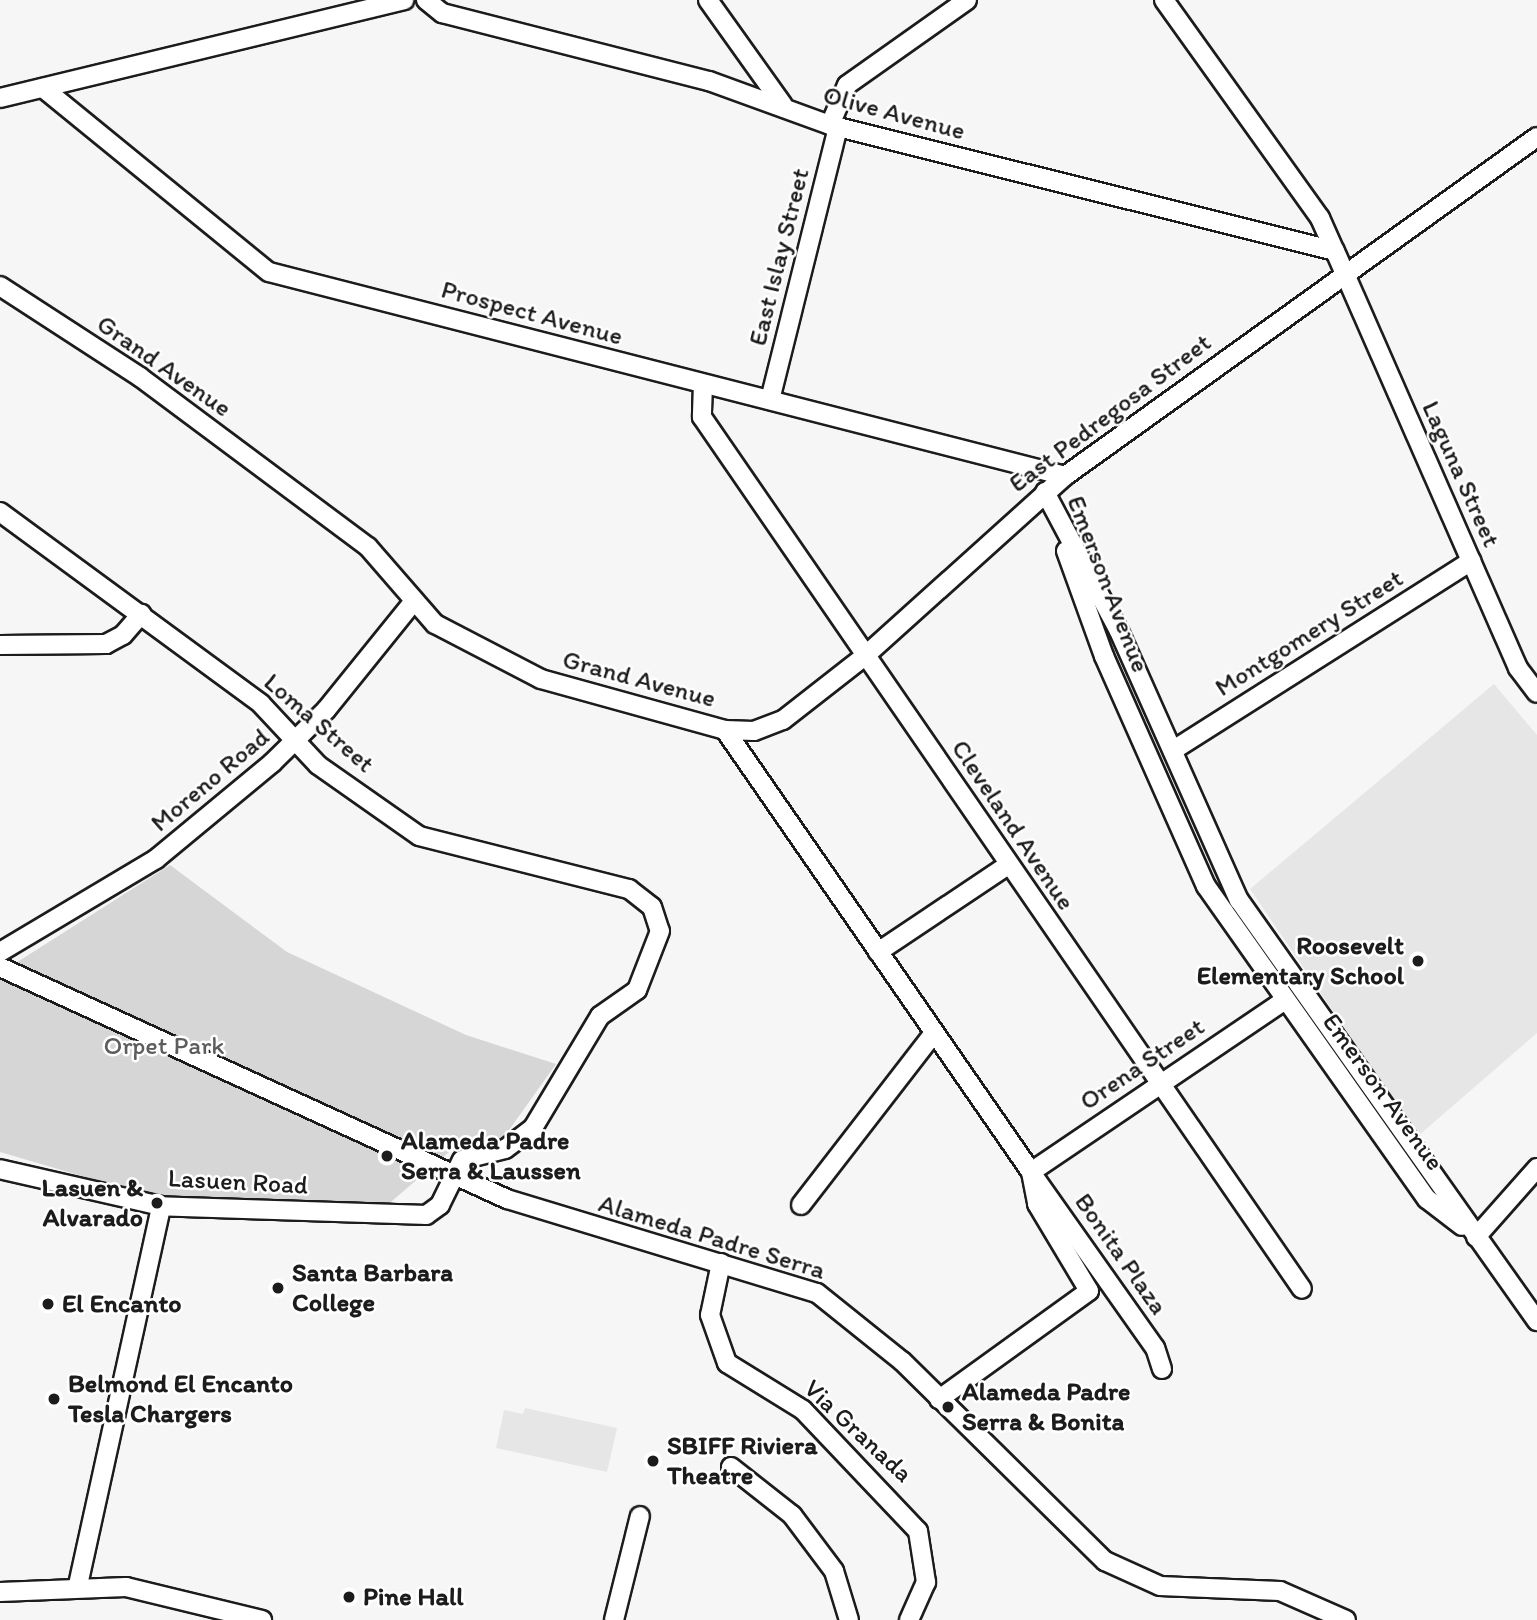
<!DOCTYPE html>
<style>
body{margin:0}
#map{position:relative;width:1537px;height:1620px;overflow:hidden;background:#f6f6f6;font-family:Itim,sans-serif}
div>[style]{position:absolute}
.built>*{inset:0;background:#e6e6e6}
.green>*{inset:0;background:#d6d6d6}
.roads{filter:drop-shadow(2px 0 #1c1c1c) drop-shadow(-2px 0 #1c1c1c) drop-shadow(0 2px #1c1c1c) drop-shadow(0 -2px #1c1c1c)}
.minor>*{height:18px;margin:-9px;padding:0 9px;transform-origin:9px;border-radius:9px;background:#fff}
.dots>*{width:19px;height:19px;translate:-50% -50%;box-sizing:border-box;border:4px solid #fff;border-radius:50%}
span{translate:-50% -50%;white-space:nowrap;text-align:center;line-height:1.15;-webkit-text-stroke:5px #fff;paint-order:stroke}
.street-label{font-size:26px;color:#1c1c1c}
.poi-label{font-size:26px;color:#1c1c1c;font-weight:700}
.right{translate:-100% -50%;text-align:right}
.left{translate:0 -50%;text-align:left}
.park-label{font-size:26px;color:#5d5d5d}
</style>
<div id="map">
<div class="built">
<div style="clip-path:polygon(1494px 684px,1537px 735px,1537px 1033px,1418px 1136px,1250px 889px)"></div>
<div style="clip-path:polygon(525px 1408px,617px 1428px,607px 1472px,496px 1448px,504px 1410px,523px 1414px)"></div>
</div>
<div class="green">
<div style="clip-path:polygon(170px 865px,287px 952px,466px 1035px,556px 1064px,504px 1137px,456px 1146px,385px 1207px,157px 1198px,0 1152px,0 973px)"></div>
</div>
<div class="roads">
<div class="minor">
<div style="left:426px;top:0;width:21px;rotate:39deg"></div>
<div style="left:442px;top:13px;width:276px;rotate:14.3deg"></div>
<div style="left:709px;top:81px;width:129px;rotate:20deg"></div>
<div style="left:830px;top:125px;width:520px;rotate:14.01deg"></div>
<div style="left:1335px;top:251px;width:455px;rotate:66.3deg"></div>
<div style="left:1518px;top:668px;width:31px;rotate:53deg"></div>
<div style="left:708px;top:0;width:129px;rotate:54.5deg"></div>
<div style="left:1164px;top:0;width:268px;rotate:54.4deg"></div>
<div style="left:1320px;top:218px;width:36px;rotate:66deg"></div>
<div style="left:43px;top:88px;width:291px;rotate:39.2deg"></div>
<div style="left:269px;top:272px;width:822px;rotate:14.37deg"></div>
<div style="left:0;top:98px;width:416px;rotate:-13.6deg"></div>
<div style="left:830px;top:125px;width:43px;rotate:-67deg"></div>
<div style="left:847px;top:85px;width:147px;rotate:-35.3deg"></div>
<div style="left:0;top:286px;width:167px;rotate:33deg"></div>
<div style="left:140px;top:377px;width:284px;rotate:36.7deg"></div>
<div style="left:368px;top:547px;width:102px;rotate:49deg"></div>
<div style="left:435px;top:624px;width:119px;rotate:27.4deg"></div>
<div style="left:541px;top:679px;width:191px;rotate:15.5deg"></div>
<div style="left:725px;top:730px;width:538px;rotate:55.3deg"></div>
<div style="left:1031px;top:1172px;width:33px;rotate:79deg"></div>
<div style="left:1037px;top:1204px;width:101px;rotate:59.1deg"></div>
<div style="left:1089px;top:1291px;width:185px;rotate:144.2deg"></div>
<div style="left:703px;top:384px;width:33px;rotate:92deg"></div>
<div style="left:702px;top:417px;width:1058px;rotate:55.47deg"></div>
<div style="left:770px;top:400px;width:281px;rotate:-76deg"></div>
<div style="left:1045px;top:492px;width:157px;rotate:62deg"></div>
<div style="left:1119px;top:631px;width:295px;rotate:66deg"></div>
<div style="left:1239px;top:900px;width:516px;rotate:54.71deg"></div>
<div style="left:0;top:512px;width:324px;rotate:36.3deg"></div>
<div style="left:261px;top:704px;width:83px;rotate:46.9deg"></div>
<div style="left:318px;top:765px;width:123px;rotate:35.1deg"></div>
<div style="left:419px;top:836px;width:217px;rotate:14.2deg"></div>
<div style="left:629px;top:889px;width:29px;rotate:38deg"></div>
<div style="left:652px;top:907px;width:25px;rotate:72deg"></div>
<div style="left:660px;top:931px;width:63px;rotate:111.3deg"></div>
<div style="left:637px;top:990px;width:45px;rotate:144.9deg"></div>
<div style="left:600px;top:1016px;width:131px;rotate:120.9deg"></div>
<div style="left:533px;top:1128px;width:35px;rotate:143deg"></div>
<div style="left:505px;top:1149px;width:44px;rotate:165.7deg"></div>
<div style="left:462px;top:1160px;width:50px;rotate:116.1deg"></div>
<div style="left:440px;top:1205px;width:17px;rotate:144deg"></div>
<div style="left:426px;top:1215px;width:265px;rotate:-178.1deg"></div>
<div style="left:161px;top:1206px;width:165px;rotate:-167.1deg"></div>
<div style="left:1066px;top:551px;width:112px;rotate:70.1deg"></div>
<div style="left:1104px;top:656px;width:252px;rotate:66.1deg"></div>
<div style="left:1206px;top:886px;width:383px;rotate:54.8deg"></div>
<div style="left:1427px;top:1199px;width:44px;rotate:37.6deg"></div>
<div style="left:0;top:645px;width:106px;rotate:-0.5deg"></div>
<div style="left:106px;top:644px;width:19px;rotate:-28deg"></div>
<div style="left:123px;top:635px;width:28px;rotate:-49deg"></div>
<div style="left:725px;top:730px;width:29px;rotate:2deg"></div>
<div style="left:754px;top:731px;width:31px;rotate:-21deg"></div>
<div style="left:783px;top:720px;width:104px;rotate:-38deg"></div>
<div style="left:865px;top:656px;width:269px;rotate:-42deg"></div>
<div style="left:1065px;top:476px;width:581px;rotate:-35.69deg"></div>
<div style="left:1175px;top:749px;width:351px;rotate:-32.4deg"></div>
<div style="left:0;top:952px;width:182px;rotate:-30.8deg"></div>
<div style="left:156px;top:859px;width:151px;rotate:-39.6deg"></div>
<div style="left:272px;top:763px;width:76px;rotate:-44.5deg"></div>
<div style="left:326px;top:710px;width:139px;rotate:-51.1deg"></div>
<div style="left:878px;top:952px;width:156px;rotate:-33.8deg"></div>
<div style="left:0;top:967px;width:558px;rotate:24.59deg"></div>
<div style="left:507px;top:1199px;width:324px;rotate:16.9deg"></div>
<div style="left:817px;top:1293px;width:109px;rotate:38.7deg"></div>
<div style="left:902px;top:1361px;width:285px;rotate:44.6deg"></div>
<div style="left:1105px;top:1561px;width:60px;rotate:24.4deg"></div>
<div style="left:1160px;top:1586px;width:120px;rotate:2.4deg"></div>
<div style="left:1280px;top:1591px;width:72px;rotate:23.7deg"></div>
<div style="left:801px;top:1205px;width:216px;rotate:-52.3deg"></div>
<div style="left:1476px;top:1237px;width:92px;rotate:-48.5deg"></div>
<div style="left:721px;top:1263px;width:53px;rotate:101.9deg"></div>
<div style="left:710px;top:1315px;width:51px;rotate:70.5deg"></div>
<div style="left:727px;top:1363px;width:89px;rotate:31.7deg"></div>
<div style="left:803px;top:1410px;width:167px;rotate:46.5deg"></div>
<div style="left:918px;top:1531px;width:52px;rotate:81.1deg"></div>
<div style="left:926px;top:1582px;width:42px;rotate:114.1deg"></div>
<div style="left:1162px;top:1369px;width:22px;rotate:-108deg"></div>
<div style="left:1155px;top:1348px;width:215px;rotate:-125.2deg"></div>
<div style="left:1031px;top:1172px;width:305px;rotate:-34.1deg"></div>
<div style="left:731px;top:1467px;width:78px;rotate:38.2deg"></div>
<div style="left:792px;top:1515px;width:70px;rotate:53.1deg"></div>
<div style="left:834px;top:1571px;width:51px;rotate:73deg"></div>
<div style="left:78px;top:1585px;width:388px;rotate:-77.6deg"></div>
<div style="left:0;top:1592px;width:126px;rotate:-2.3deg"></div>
<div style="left:126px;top:1587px;width:140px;rotate:13.6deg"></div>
<div style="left:614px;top:1620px;width:107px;rotate:-76deg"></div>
</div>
</div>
<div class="dots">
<div style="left:1418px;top:961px;background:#1c1c1c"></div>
<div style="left:387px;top:1156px;background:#1c1c1c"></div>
<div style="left:157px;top:1203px;background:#1c1c1c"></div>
<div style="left:278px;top:1288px;background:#1c1c1c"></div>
<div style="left:48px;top:1304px;background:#1c1c1c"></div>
<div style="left:54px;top:1399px;background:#1c1c1c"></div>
<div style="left:948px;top:1407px;background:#1c1c1c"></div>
<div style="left:653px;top:1461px;background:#1c1c1c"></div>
<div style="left:349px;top:1597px;background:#1c1c1c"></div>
</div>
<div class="street-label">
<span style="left:894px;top:113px;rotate:15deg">Olive Avenue</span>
<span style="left:779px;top:257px;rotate:-76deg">East Islay Street</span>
<span style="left:532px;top:313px;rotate:15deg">Prospect Avenue</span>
<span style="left:164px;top:366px;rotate:35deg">Grand Avenue</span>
<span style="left:1110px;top:413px;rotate:-37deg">East Pedregosa Street</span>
<span style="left:1461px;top:474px;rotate:66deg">Laguna Street</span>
<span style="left:1108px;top:584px;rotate:69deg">Emerson Avenue</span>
<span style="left:1309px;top:633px;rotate:-32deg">Montgomery Street</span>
<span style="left:639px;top:679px;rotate:15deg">Grand Avenue</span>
<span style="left:319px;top:723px;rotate:41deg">Loma Street</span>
<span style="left:210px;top:780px;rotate:-40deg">Moreno Road</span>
<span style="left:1013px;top:825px;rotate:56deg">Cleveland Avenue</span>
<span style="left:1142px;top:1064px;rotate:-34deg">Orena Street</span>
<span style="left:1383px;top:1092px;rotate:54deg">Emerson Avenue</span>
<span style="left:238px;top:1182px;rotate:3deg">Lasuen Road</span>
<span style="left:712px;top:1237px;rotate:17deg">Alameda Padre Serra</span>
<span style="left:1121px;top:1254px;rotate:55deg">Bonita Plaza</span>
<span style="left:858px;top:1431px;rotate:43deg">Via Granada</span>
</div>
<div class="poi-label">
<span class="right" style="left:1404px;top:961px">Roosevelt<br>Elementary School</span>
<span class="left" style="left:401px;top:1156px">Alameda Padre<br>Serra &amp; Laussen</span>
<span class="right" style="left:143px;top:1203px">Lasuen &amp;<br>Alvarado</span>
<span class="left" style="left:292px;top:1288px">Santa Barbara<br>College</span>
<span class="left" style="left:62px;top:1304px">El Encanto</span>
<span class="left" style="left:68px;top:1399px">Belmond El Encanto<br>Tesla Chargers</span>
<span class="left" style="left:962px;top:1407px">Alameda Padre<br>Serra &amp; Bonita</span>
<span class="left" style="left:667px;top:1461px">SBIFF Riviera<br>Theatre</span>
<span class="left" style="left:363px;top:1597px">Pine Hall</span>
</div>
<div class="park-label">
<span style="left:164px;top:1046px">Orpet Park</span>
</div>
</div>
